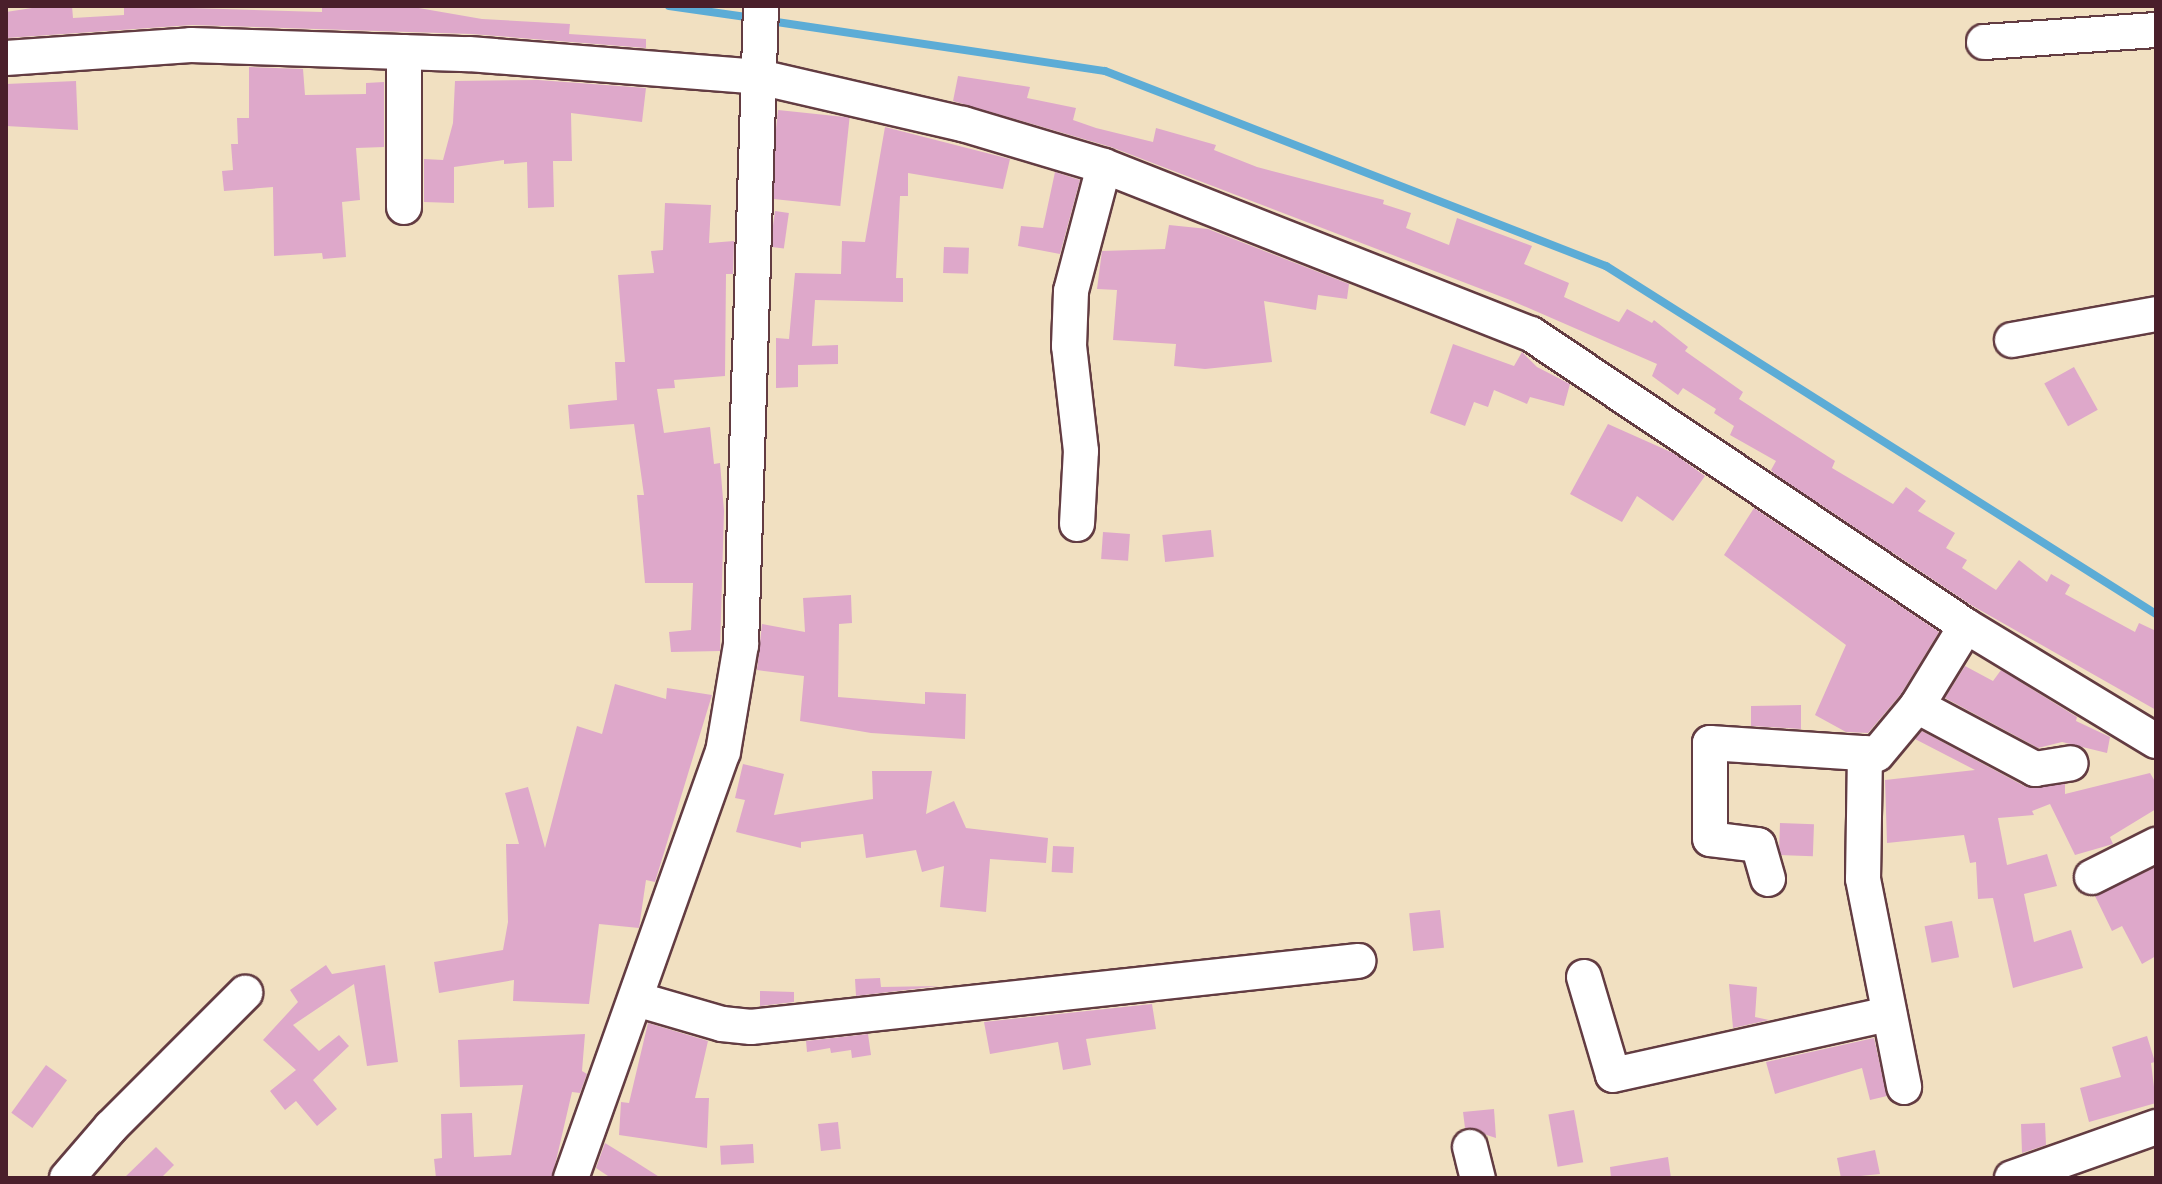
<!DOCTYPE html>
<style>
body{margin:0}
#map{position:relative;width:2162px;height:1184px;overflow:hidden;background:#f1e0c1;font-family:Dekko,sans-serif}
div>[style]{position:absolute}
.stream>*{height:8px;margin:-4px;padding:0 4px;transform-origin:4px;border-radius:4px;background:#5cacd6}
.building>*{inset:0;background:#dea8ca;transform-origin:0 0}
.roads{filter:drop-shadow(2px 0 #633c42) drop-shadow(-2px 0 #633c42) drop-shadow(0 2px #633c42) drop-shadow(0 -2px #633c42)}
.minor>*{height:34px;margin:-17px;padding:0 17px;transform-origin:17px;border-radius:17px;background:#fff}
span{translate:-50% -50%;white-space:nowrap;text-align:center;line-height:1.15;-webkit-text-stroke:8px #fdfcf7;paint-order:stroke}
.frame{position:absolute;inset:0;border:8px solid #4a1f2b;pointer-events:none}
</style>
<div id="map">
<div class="stream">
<div style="left:669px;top:6px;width:85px;rotate:8.1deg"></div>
<div style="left:770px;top:21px;width:339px;rotate:8.5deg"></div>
<div style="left:1105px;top:71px;width:538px;rotate:21.27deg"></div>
<div style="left:1606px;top:266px;width:651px;rotate:32.32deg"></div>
</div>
<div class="building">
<div style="clip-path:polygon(45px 6px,72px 6px,73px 18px,124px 15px,124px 6px,322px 12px,322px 6px,407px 6px,482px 19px,570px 24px,569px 34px,646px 39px,646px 48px,471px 34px,192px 25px,7px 38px,6px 12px)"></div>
<div style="clip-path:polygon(249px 67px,303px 69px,305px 95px,366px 94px,366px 83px,384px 82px,384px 147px,356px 148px,360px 200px,342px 202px,346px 257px,323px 259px,322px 253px,274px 256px,273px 187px,224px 191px,222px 171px,233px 170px,231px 144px,238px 144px,237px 118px,249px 118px)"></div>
<div style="clip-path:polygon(958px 76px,1030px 87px,1027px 98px,1076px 108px,1073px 120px,1096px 128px,1153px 142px,1156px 128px,1216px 145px,1214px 150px,1257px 167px,1384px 200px,1383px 204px,1411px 213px,1406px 228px,1449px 245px,1457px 218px,1532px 246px,1524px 264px,1569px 283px,1564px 297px,1619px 322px,1627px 309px,1652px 323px,1654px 320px,1688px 347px,1685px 351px,1743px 392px,1739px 399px,1835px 461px,1832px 468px,1893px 504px,1906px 487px,1926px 501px,1918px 511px,1955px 533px,1946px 548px,1967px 560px,1962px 568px,1996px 590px,2019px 560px,2047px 582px,2051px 574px,2070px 585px,2065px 594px,2135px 632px,2139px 623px,2156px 631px,2156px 710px,1971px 605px,1775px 474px,1771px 470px,1776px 461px,1730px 435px,1734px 426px,1714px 413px,1716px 409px,1683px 388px,1678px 395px,1652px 376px,1657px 364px,1510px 300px,1111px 147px,953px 101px)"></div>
<div style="clip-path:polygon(538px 80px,646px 88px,642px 122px,571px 113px,572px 161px,553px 161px,554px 207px,528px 208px,527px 162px,504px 164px,504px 160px,454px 167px,454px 203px,424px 202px,424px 159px,443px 160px,453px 123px,455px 81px)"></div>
<div style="clip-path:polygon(76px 81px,78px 130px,6px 126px,6px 84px)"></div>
<div style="left:778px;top:110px;width:72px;height:89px;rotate:6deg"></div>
<div style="clip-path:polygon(885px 127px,1010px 159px,1003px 189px,908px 173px,908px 196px,900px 196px,896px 278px,903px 278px,903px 302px,815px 300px,812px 346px,838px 345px,838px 364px,798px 365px,798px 387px,776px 388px,776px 338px,789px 339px,795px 273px,841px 274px,842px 241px,865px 242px)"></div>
<div style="clip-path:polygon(1055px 172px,1080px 180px,1060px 254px,1018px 246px,1021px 226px,1043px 228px)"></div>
<div style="clip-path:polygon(665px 203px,711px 205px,709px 243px,734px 241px,733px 274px,726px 274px,725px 376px,674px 380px,675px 388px,657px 389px,664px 433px,710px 427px,714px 464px,720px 463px,724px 511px,720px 651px,671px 652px,669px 632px,691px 630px,693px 583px,645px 583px,637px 495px,644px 495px,634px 424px,570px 429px,568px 405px,617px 400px,615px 362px,625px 362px,618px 275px,654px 273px,651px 251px,663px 250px)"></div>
<div style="left:775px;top:211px;width:14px;height:36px;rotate:8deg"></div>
<div style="clip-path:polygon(1169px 225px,1208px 229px,1349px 284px,1347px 299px,1318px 295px,1316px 310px,1264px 301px,1272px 362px,1205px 369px,1174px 366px,1176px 344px,1113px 340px,1117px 290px,1097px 289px,1102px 251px,1165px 249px)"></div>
<div style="left:944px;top:247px;width:25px;height:26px;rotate:2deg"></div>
<div style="clip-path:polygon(1453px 344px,1514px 366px,1522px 352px,1537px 367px,1570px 384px,1564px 406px,1530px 397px,1527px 404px,1494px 390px,1488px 407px,1474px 402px,1465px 426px,1430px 413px)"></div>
<div style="left:2074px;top:367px;width:49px;height:34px;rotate:61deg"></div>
<div style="clip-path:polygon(1608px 424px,1673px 453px,1705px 476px,1673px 521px,1637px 496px,1622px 522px,1570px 494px)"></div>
<div style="clip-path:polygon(1754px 508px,1939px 632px,1901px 694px,1868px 733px,1846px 732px,1815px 715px,1846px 645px,1724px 555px)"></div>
<div style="left:1211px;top:530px;width:27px;height:49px;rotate:84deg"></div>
<div style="left:1103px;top:532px;width:27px;height:27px;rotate:4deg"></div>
<div style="clip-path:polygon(851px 595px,852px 623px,839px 624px,838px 697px,925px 704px,925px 692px,966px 694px,965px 739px,871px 733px,800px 721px,804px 676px,757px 670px,762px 624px,805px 632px,803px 598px)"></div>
<div style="clip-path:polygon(1965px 666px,1993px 681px,2001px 670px,2077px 717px,2076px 721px,2110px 737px,2107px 753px,2062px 742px,2038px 748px,1945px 698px)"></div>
<div style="clip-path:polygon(615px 684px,666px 699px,667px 688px,712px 695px,655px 882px,646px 880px,639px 928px,599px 924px,589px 1004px,513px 1001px,514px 980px,439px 993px,434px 962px,503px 950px,508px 922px,506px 844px,519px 844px,505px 793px,528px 787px,545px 848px,577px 726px,602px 734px)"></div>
<div style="clip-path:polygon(1801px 705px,1801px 729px,1751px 726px,1751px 706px)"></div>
<div style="clip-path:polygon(1922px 731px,2026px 787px,2065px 784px,2065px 794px,2150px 773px,2156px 783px,2156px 809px,2110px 837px,2113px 844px,2075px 855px,2050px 804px,2032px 811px,2034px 815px,1998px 818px,2007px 865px,2047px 854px,2057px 886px,2024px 894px,2034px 942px,2071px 930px,2083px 968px,2013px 988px,1993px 898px,1978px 899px,1976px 862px,1970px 863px,1964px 835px,1887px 843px,1885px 780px,1975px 770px,1915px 739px)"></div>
<div style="clip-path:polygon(743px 764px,784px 774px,774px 815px,873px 799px,872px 771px,932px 771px,926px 814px,954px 801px,966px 828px,1048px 838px,1046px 863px,990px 859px,986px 912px,940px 907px,944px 866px,922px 872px,916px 850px,866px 858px,863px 834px,801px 842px,801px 848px,736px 832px,745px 800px,735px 798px)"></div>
<div style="left:1780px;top:823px;width:34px;height:32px;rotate:2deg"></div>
<div style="left:1053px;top:846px;width:21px;height:26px;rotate:3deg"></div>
<div style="clip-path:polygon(2156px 867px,2156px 956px,2142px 964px,2122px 926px,2112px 931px,2095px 896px)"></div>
<div style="left:1440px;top:910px;width:38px;height:31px;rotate:84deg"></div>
<div style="left:1952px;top:921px;width:37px;height:28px;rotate:79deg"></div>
<div style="clip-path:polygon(326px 965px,332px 974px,385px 965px,398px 1062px,367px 1066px,354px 984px,293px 1025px,319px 1051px,339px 1035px,349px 1046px,313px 1080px,337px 1109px,317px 1126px,296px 1101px,285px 1110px,270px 1091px,296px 1070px,263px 1040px,298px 1002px,290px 990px)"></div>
<div style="clip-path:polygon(880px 978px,881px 987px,939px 986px,856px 996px,855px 979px)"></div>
<div style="clip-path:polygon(1729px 984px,1757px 987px,1755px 1017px,1769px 1020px,1733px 1028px)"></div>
<div style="clip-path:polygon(760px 991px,794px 992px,794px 1002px,760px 1006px)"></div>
<div style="clip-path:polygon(1152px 1004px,1156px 1029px,1086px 1039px,1091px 1065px,1063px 1070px,1058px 1042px,990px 1054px,984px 1022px)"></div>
<div style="clip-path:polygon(648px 1023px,708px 1041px,695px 1098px,709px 1098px,707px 1148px,619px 1135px,621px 1102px,629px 1103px)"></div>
<div style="clip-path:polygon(585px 1034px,582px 1071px,587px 1074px,580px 1093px,572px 1092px,552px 1178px,436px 1178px,434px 1159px,442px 1158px,441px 1114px,472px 1113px,474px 1157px,511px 1155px,523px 1085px,460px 1087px,458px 1040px)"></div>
<div style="clip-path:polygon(868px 1034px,871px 1055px,852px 1058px,851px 1050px,831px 1053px,830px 1048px,807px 1052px,806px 1041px)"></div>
<div style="clip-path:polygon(2147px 1036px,2155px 1062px,2151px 1063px,2156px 1103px,2089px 1122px,2080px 1088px,2121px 1077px,2112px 1047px)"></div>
<div style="clip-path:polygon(1874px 1038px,1887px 1096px,1870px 1100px,1862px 1068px,1775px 1094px,1766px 1062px)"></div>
<div style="left:46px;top:1065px;width:26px;height:59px;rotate:36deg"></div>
<div style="clip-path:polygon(1494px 1109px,1496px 1138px,1465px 1128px,1463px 1112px)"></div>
<div style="left:1574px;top:1110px;width:53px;height:26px;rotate:80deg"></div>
<div style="left:838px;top:1122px;width:27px;height:20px;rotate:84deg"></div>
<div style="clip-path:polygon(2045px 1123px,2046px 1145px,2022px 1153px,2021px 1124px)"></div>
<div style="clip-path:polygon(605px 1143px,631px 1159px,661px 1178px,611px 1178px,596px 1168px)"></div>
<div style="left:753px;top:1144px;width:19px;height:33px;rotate:87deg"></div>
<div style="clip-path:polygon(156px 1147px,174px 1165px,161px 1178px,124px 1178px)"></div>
<div style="clip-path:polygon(1875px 1150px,1880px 1174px,1841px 1178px,1837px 1158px)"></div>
<div style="clip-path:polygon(1668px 1157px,1671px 1178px,1611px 1178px,1610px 1167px)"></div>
</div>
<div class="roads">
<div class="minor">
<div style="left:1984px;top:42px;width:172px;rotate:-4deg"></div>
<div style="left:6px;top:58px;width:185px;rotate:-4deg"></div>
<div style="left:191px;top:45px;width:278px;rotate:1.9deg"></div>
<div style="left:469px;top:54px;width:291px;rotate:4.5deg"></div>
<div style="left:759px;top:77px;width:209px;rotate:13deg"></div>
<div style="left:963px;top:124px;width:147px;rotate:16.6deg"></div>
<div style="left:1104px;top:166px;width:459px;rotate:21.5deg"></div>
<div style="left:1531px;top:334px;width:524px;rotate:33.87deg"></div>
<div style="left:1966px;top:626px;width:222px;rotate:31.2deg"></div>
<div style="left:404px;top:207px;width:155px;rotate:-90deg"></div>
<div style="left:2012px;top:340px;width:146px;rotate:-10.2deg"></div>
<div style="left:1077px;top:524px;width:73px;rotate:-86.9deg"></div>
<div style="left:1081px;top:451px;width:106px;rotate:-96.5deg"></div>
<div style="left:1069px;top:346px;width:55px;rotate:-87.9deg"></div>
<div style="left:1071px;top:291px;width:129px;rotate:-75.2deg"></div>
<div style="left:1966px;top:626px;width:94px;rotate:121.5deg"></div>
<div style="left:1917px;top:706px;width:134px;rotate:28.1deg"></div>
<div style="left:2035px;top:769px;width:36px;rotate:-9deg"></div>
<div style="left:1865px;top:753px;width:126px;rotate:90.9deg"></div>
<div style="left:1863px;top:879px;width:212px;rotate:78.8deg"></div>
<div style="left:2092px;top:877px;width:72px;rotate:-26.6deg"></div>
<div style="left:1768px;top:879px;width:35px;rotate:-106deg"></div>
<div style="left:1758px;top:845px;width:48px;rotate:-172.9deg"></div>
<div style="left:1710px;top:839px;width:96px;rotate:-90deg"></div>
<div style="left:1710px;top:743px;width:167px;rotate:3.8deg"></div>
<div style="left:1877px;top:754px;width:62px;rotate:-50.2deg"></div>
<div style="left:1584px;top:977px;width:102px;rotate:73.5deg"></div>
<div style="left:1613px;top:1075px;width:283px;rotate:-12.5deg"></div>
<div style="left:636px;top:999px;width:90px;rotate:16.2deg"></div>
<div style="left:722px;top:1024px;width:29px;rotate:6deg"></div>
<div style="left:751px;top:1027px;width:611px;rotate:-6.21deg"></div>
<div style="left:1470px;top:1147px;width:32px;rotate:76deg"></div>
<div style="left:67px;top:1178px;width:67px;rotate:-49.2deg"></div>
<div style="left:111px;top:1127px;width:190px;rotate:-45deg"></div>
<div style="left:571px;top:1178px;width:452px;rotate:-70.4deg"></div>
<div style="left:723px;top:752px;width:109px;rotate:-80.5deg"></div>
<div style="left:741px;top:645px;width:639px;rotate:-88.21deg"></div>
<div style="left:2012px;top:1178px;width:153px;rotate:-19.5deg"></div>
</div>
</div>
<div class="frame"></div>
</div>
